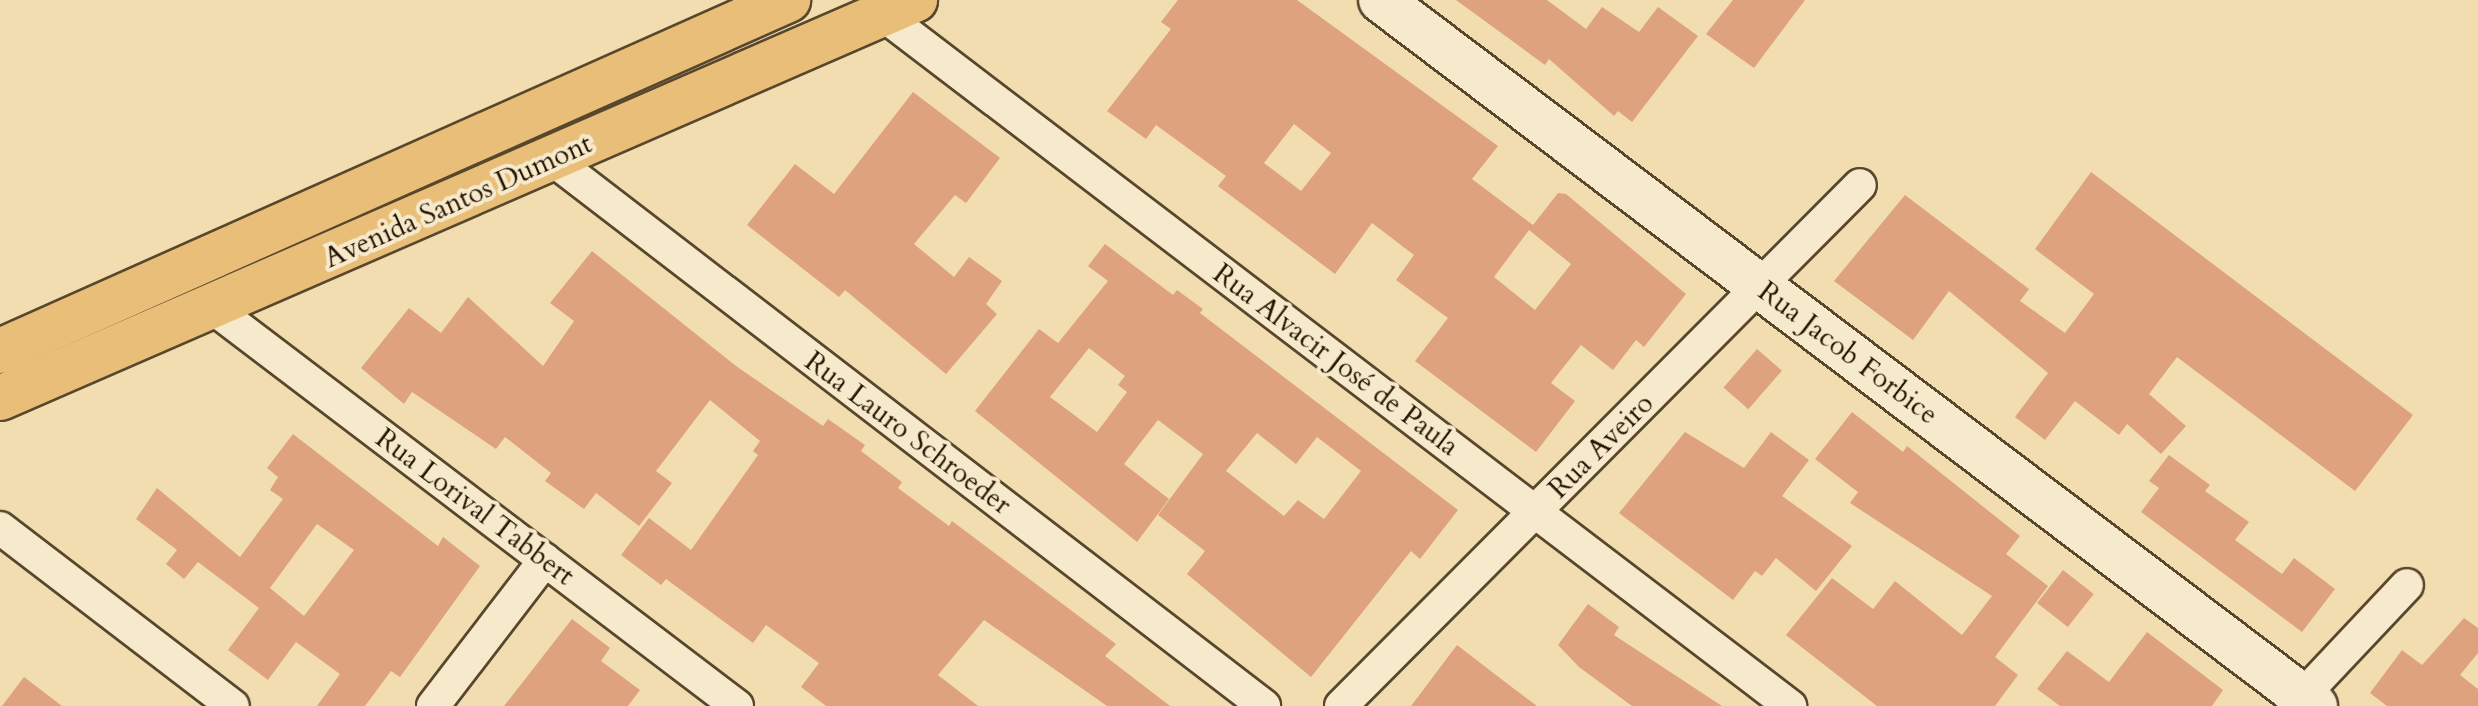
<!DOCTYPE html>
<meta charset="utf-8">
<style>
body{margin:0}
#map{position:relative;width:2478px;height:706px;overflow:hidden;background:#f1ddb0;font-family:Cardo,serif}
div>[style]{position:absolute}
.building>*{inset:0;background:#dea37e;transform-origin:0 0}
.roads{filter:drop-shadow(2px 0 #58472c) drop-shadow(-2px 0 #58472c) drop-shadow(0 2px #58472c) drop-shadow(0 -2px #58472c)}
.street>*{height:32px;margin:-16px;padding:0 16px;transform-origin:16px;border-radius:16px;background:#f6e9cc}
.secondary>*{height:44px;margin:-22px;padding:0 22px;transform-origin:22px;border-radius:22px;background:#f6e9cc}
.primary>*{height:44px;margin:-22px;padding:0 22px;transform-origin:22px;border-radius:22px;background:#e8be78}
span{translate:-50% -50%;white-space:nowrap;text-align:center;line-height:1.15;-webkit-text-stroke:8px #f6e9cc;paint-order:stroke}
.street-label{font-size:28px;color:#251500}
</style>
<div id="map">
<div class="building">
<div style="clip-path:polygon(evenodd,1178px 0,1297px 0,1498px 146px,1472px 179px,1533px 225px,1558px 193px,1566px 194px,1686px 294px,1644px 347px,1636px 340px,1613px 370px,1581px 345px,1551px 383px,1575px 401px,1536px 452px,1415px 361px,1448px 318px,1396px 280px,1414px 255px,1372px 223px,1335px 274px,1218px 186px,1226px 176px,1156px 125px,1146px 139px,1107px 111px,1171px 29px,1161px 22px,1178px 0,1294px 124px,1331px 153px,1301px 191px,1264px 163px,1294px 124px,1178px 0,1529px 230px,1571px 264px,1535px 310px,1494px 277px,1529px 230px)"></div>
<div style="clip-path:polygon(1456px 0,1547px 0,1586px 29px,1602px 7px,1639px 32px,1658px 7px,1698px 36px,1632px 122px,1618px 111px,1614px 116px,1549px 59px,1545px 65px)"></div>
<div style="clip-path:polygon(1733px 0,1805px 0,1754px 68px,1706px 34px)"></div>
<div style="clip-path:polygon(913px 92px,1000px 158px,966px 203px,955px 195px,914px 244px,954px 277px,969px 257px,1002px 281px,986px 304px,997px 314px,946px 374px,845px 290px,839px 297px,747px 225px,795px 164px,834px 194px)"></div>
<div style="clip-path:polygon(2091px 172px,2413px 415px,2355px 491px,2177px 357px,2149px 394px,2186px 426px,2161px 454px,2127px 424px,2119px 435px,2075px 401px,2045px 440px,2015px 417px,2048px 373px,1949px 291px,1913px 340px,1834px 281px,1905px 195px,2029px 289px,2020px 301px,2065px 333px,2094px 294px,2035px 249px)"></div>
<div style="clip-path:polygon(evenodd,1105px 244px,1173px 295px,1177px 290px,1203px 309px,1200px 313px,1458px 510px,1420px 559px,1411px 551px,1311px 677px,1187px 574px,1205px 551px,1158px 515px,1203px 454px,1158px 420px,1124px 464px,1169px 499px,1137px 542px,975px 411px,1039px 329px,1058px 343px,1108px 281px,1088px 266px,1105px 244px,1089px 348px,1125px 376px,1118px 385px,1127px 392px,1097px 432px,1050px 397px,1089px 348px,1105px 244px,1257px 433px,1296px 464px,1317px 437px,1361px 471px,1324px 519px,1298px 500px,1284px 516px,1226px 471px,1257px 433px)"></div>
<div style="clip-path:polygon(592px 251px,736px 366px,823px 426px,828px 419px,865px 445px,861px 451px,902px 482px,898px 488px,949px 526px,952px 521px,1116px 644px,1105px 656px,1170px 706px,1107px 706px,984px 620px,938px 675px,978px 706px,826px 706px,801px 687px,819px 663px,766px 625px,753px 643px,666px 579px,661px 585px,621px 555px,649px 518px,691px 550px,758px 455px,753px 451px,760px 441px,710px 400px,656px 471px,672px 483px,639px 526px,596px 493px,584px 509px,545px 481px,551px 473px,505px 437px,496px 449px,412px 392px,404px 404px,361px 368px,409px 308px,441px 333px,468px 297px,543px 366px,574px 321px,550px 303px)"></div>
<div style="left:1757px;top:349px;width:33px;height:51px;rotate:41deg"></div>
<div style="clip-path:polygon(1852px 412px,1903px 452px,1907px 446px,2020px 536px,2006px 554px,2048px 586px,1995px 657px,2018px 675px,1995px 706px,1877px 706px,1786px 635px,1832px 578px,1873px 609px,1895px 581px,1962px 635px,1992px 596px,1850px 503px,1858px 492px,1815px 459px)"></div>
<div style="clip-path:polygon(1685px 432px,1744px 468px,1771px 432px,1809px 460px,1782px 496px,1852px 546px,1816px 591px,1776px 558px,1762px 576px,1755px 571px,1733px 600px,1619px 513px)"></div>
<div style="clip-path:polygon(evenodd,293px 434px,438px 546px,443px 537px,480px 566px,400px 677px,391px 671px,365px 706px,317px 706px,340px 674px,296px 642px,268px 680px,228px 650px,259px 608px,198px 562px,184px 579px,166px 564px,177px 550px,136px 519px,157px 488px,240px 557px,283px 499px,270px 490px,278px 477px,267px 468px,293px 434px,317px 524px,354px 550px,304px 616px,270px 588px,317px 524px)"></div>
<div style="clip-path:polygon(2169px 455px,2210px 485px,2205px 491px,2249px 522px,2235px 540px,2282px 574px,2294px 558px,2335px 589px,2302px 632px,2141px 512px,2159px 488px,2149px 481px)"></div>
<div style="left:2063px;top:570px;width:39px;height:42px;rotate:38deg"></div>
<div style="clip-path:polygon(1588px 604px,1619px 627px,1614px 635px,1722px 706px,1632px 706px,1579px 667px,1558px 645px)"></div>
<div style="clip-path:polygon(2464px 618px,2478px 628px,2478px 653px,2460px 675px,2478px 689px,2478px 706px,2387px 706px,2370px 693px,2402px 650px,2422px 665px)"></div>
<div style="clip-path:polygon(572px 619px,610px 648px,601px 661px,640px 690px,628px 706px,504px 706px)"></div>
<div style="clip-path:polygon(2147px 632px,2223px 690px,2212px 706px,2060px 706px,2037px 689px,2067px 651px,2109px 682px)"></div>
<div style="clip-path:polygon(1457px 645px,1509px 685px,1537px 706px,1411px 706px)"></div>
<div style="clip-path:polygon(24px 677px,62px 706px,2px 706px)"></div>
</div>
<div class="roads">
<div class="street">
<div style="left:882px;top:14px;width:1142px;rotate:37.31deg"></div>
<div style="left:552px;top:159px;width:898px;rotate:37.53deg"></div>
<div style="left:213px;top:308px;width:658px;rotate:37.22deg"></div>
<div style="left:0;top:528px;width:293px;rotate:37.4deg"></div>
<div style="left:433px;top:706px;width:184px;rotate:-52.5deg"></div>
<div style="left:1341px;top:706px;width:735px;rotate:-45.11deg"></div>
<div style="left:2293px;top:706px;width:166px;rotate:-46.7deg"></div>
</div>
<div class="secondary">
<div style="left:1381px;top:0;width:1171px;rotate:37.09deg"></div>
</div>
<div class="primary">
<div style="left:0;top:351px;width:863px;rotate:-24.01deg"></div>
<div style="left:0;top:398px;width:998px;rotate:-23.51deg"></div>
</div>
</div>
<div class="street-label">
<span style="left:458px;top:201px;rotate:-24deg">Avenida Santos Dumont</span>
<span style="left:1848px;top:353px;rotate:37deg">Rua Jacob Forbice</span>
<span style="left:1336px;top:360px;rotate:37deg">Rua Alvacir José de Paula</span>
<span style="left:908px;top:433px;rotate:37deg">Rua Lauro Schroeder</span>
<span style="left:1601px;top:446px;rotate:-45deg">Rua Aveiro</span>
<span style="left:475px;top:507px;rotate:37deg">Rua Lorival Tabbert</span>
</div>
</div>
